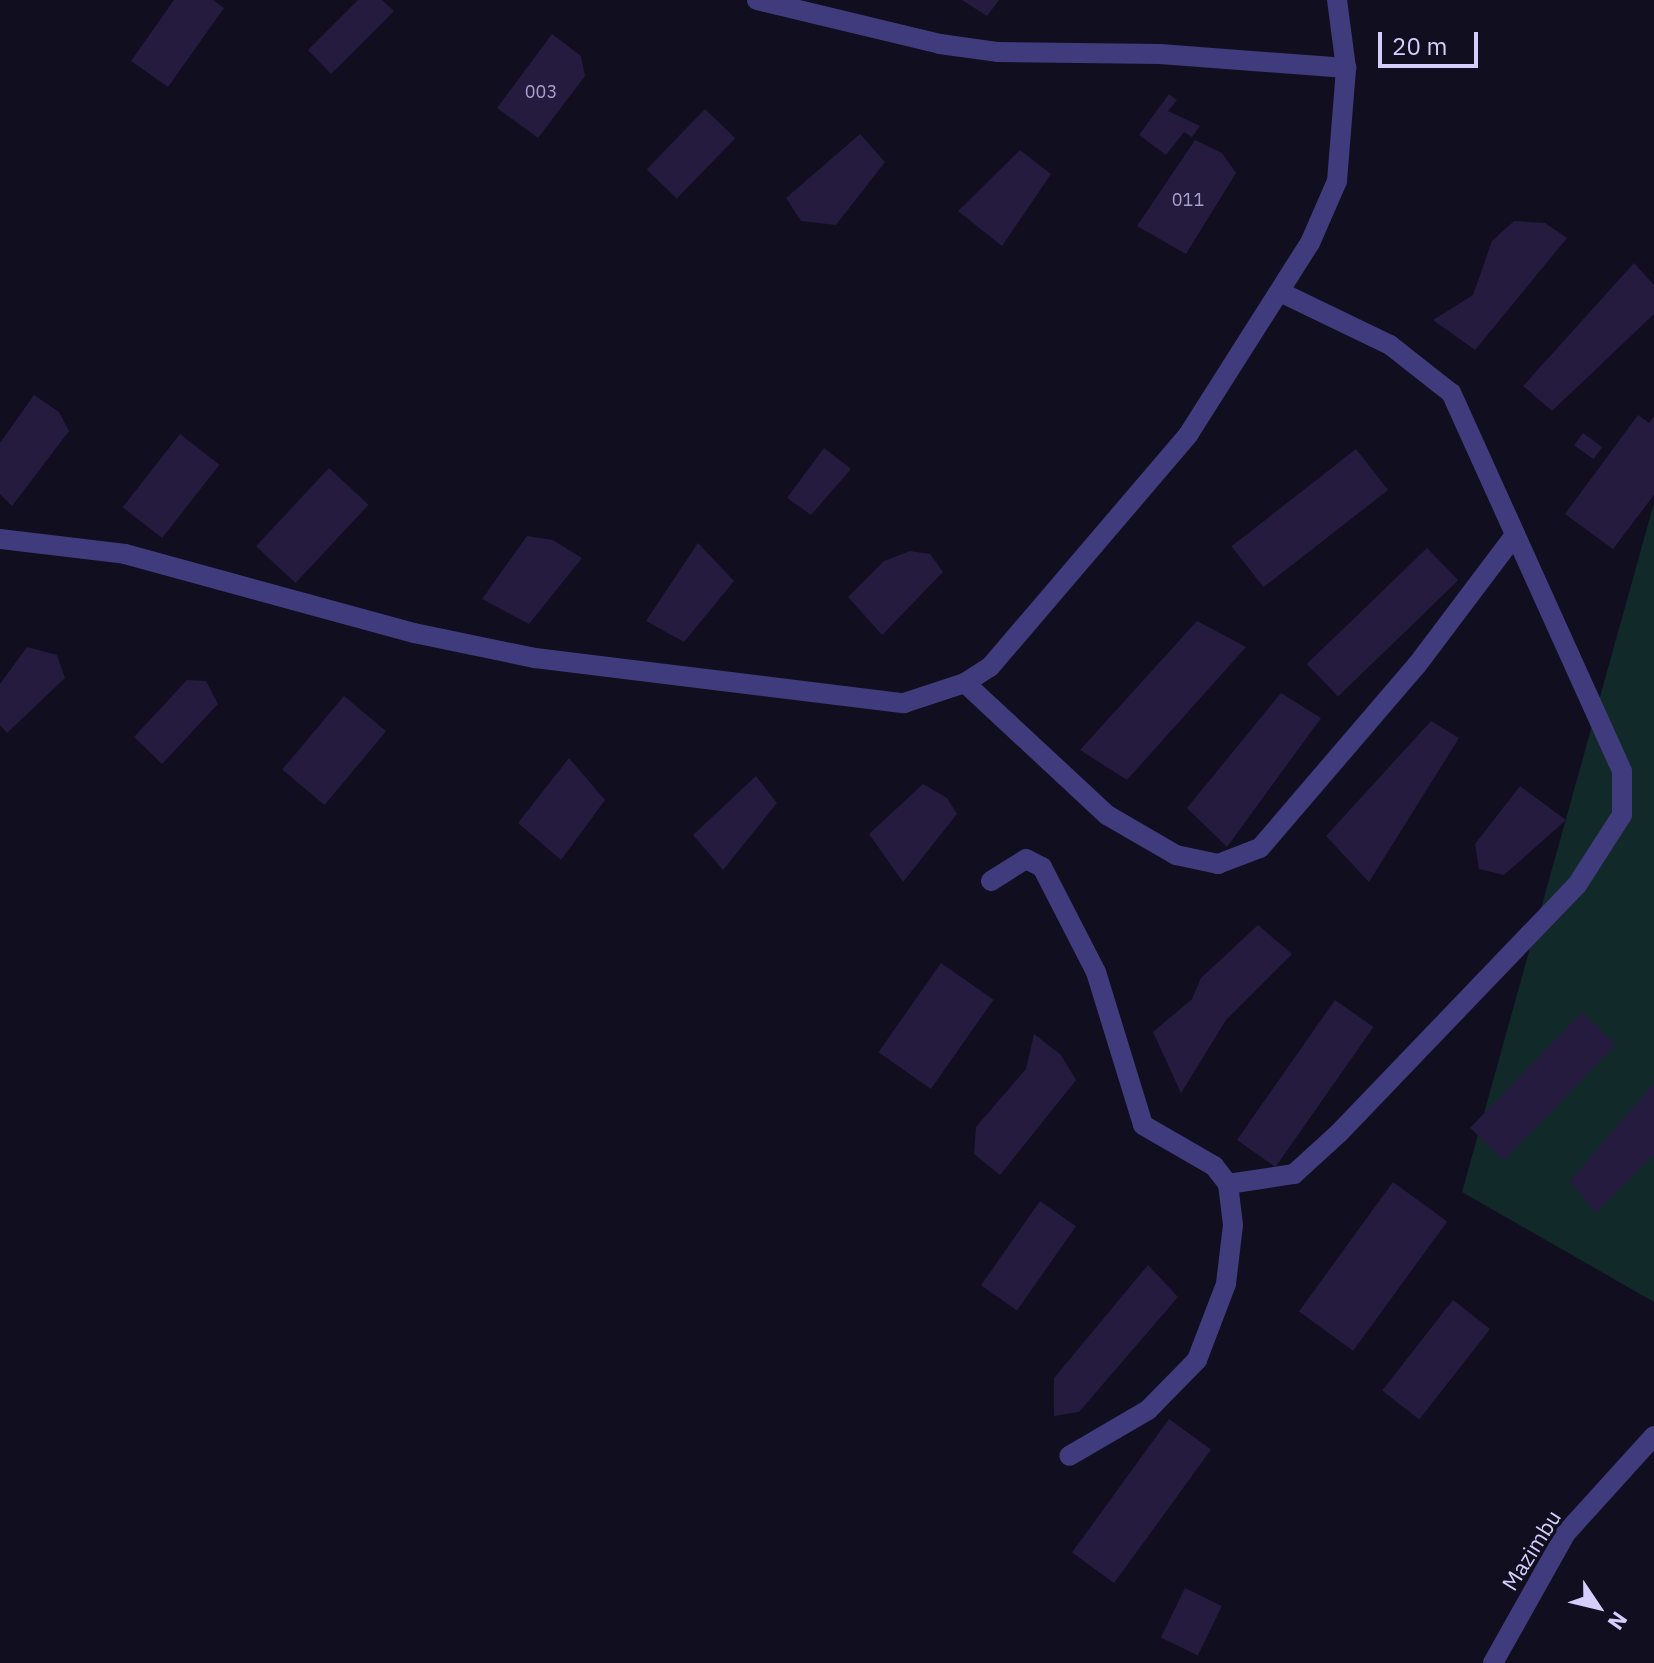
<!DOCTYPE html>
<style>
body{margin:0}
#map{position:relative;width:1654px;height:1663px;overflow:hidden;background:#110e1f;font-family:"IBM Plex Sans",sans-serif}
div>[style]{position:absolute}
.green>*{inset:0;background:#112929}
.building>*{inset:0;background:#241b3f;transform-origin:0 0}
.minor>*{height:20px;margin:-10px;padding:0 10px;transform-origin:10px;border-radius:10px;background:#403b7c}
span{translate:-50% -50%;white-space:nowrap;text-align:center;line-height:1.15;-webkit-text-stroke:7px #110e1f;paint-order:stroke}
.number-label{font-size:18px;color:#a9a1ce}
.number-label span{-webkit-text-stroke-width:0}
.street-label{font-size:22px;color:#d5cefd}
.north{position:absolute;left:1558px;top:1567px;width:80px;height:80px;-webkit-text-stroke:6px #110e1f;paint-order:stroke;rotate:125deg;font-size:22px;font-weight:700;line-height:32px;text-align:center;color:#d5cefd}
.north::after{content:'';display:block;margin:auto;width:28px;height:36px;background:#d5cefd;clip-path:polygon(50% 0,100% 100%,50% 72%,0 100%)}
.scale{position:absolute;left:1378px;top:32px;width:100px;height:36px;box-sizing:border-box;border:4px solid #d5cefd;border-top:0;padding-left:10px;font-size:24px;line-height:28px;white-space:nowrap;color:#d5cefd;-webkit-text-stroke:6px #110e1f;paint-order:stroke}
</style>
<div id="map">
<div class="green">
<div style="clip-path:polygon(1654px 503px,1654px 1302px,1462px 1192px)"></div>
</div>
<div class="building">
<div style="clip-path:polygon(174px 0,213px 0,224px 8px,168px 87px,131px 61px)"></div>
<div style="clip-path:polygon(358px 0,382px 0,394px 11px,331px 74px,308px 50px)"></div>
<div style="clip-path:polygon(962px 0,999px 0,987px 16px)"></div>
<div style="clip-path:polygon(552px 34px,581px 56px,585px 76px,538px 138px,497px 108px)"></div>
<div style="clip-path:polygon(1169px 94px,1177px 100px,1168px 111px,1200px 126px,1192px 137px,1184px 132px,1166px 155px,1139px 135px)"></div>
<div style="left:705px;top:109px;width:42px;height:84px;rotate:44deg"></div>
<div style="clip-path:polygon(860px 134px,885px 162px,836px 225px,801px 221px,786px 198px)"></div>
<div style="clip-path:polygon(1195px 140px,1222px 153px,1236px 173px,1186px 254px,1137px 226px)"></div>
<div style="clip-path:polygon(1020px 150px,1051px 174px,1002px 246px,958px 211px)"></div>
<div style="clip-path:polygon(1514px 221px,1545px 223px,1567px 238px,1475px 350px,1433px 320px,1473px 295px,1492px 241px)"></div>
<div style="clip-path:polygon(1634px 263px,1654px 285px,1654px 314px,1552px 411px,1523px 386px)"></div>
<div style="clip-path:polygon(34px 395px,59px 412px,69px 431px,12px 506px,0 494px,0 443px)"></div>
<div style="clip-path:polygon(1638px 415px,1649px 423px,1654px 416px,1654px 495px,1613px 549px,1565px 514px)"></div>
<div style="left:1583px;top:433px;width:24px;height:15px;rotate:36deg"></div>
<div style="left:180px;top:434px;width:50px;height:93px;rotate:38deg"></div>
<div style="clip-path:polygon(824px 448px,851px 469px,811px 515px,787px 498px)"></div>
<div style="left:1356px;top:449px;width:52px;height:158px;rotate:52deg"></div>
<div style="left:329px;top:468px;width:54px;height:107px;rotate:43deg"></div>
<div style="clip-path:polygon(527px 536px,553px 540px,582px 558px,529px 624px,482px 599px)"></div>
<div style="clip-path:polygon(698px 543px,734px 581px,684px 642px,646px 621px)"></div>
<div style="left:1427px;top:548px;width:45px;height:167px;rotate:46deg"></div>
<div style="clip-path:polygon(910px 551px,930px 554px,943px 572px,882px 635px,848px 597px,884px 561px)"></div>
<div style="clip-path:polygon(1197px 621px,1246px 647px,1127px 780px,1080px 750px)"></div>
<div style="clip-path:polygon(27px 647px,57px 655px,65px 678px,7px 733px,0 725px,0 684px)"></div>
<div style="clip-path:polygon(187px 680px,206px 681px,218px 704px,162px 764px,134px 737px)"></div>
<div style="clip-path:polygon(1281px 693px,1321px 718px,1227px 847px,1187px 808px)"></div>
<div style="left:344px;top:696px;width:55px;height:96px;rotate:40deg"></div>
<div style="clip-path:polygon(1431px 721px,1459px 738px,1369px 882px,1326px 836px)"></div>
<div style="clip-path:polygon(569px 758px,605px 800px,561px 860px,518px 823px)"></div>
<div style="clip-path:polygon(756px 776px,777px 803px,723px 870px,693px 835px)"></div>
<div style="clip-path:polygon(923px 784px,947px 798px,957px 814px,903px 882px,869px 834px)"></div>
<div style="clip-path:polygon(1520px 786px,1566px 820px,1504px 875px,1479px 869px,1475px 844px)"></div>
<div style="clip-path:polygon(1258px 925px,1292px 954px,1226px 1020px,1181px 1093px,1153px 1032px,1192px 999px,1201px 978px)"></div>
<div style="left:941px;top:963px;width:64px;height:109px;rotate:35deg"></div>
<div style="left:1335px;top:1000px;width:47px;height:171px;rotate:35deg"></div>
<div style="left:1582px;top:1012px;width:47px;height:161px;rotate:44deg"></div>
<div style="clip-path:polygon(1034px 1034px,1061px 1055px,1076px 1080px,1000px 1175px,974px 1154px,976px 1127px,1026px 1069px)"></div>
<div style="clip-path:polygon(1654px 1083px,1654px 1154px,1596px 1213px,1570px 1181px)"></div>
<div style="left:1393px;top:1182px;width:67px;height:160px;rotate:36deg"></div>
<div style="left:1040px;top:1201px;width:44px;height:103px;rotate:35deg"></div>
<div style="clip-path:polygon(1148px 1265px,1178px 1297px,1079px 1412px,1054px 1416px,1054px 1378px)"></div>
<div style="left:1453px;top:1300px;width:47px;height:115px;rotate:38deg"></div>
<div style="left:1169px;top:1419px;width:52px;height:165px;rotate:36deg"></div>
<div style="left:1185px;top:1588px;width:41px;height:55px;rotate:26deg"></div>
</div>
<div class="minor">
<div style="left:757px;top:0;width:188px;rotate:13.5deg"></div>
<div style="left:940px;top:44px;width:59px;rotate:7.9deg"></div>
<div style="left:998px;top:52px;width:162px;rotate:0.7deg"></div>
<div style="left:1160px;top:54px;width:187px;rotate:4.3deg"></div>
<div style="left:0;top:539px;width:126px;rotate:6.8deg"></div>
<div style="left:125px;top:554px;width:300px;rotate:15.3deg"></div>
<div style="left:414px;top:633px;width:124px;rotate:11.7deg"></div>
<div style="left:535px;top:658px;width:372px;rotate:7deg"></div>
<div style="left:904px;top:703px;width:64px;rotate:-18.2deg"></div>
<div style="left:965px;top:683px;width:30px;rotate:-33deg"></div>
<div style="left:990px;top:667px;width:305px;rotate:-49.5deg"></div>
<div style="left:1188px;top:435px;width:227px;rotate:-57.6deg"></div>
<div style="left:1310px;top:243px;width:68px;rotate:-66.5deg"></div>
<div style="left:1337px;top:181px;width:113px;rotate:-85.4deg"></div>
<div style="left:1346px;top:68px;width:69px;rotate:-97.5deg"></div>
<div style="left:965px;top:683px;width:194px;rotate:42.9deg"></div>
<div style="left:1107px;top:815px;width:80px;rotate:30.1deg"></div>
<div style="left:1176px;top:855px;width:43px;rotate:12.1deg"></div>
<div style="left:1218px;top:864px;width:45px;rotate:-20.9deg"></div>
<div style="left:1260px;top:848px;width:241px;rotate:-49.4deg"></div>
<div style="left:1417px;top:665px;width:163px;rotate:-53deg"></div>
<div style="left:991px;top:881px;width:41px;rotate:-32.2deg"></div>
<div style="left:1026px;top:859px;width:18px;rotate:27deg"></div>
<div style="left:1042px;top:867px;width:118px;rotate:62.8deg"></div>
<div style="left:1096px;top:972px;width:160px;rotate:72.9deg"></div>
<div style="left:1143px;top:1125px;width:82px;rotate:30deg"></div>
<div style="left:1214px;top:1166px;width:23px;rotate:52deg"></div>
<div style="left:1228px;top:1184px;width:41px;rotate:83deg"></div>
<div style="left:1233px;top:1225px;width:59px;rotate:96.8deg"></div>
<div style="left:1226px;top:1284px;width:81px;rotate:110.9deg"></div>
<div style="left:1197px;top:1360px;width:70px;rotate:134.4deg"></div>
<div style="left:1148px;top:1410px;width:91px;rotate:149.8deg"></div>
<div style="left:1228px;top:1184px;width:67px;rotate:-8.6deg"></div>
<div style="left:1294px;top:1174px;width:61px;rotate:-42.3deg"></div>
<div style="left:1339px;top:1133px;width:344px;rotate:-46.2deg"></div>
<div style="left:1577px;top:885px;width:83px;rotate:-57.3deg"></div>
<div style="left:1622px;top:815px;width:44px;rotate:-90deg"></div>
<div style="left:1622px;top:771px;width:415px;rotate:-114.3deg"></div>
<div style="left:1451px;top:393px;width:78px;rotate:-141.8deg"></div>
<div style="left:1390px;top:345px;width:122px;rotate:-154.3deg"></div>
<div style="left:1493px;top:1663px;width:149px;rotate:-60.7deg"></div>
<div style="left:1566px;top:1533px;width:131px;rotate:-47.8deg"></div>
</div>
<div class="number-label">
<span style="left:541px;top:92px">003</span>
<span style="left:1188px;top:200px">011</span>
</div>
<div class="street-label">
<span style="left:1531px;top:1550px;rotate:-58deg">Mazimbu</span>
</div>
<div class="north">N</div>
<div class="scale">20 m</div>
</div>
